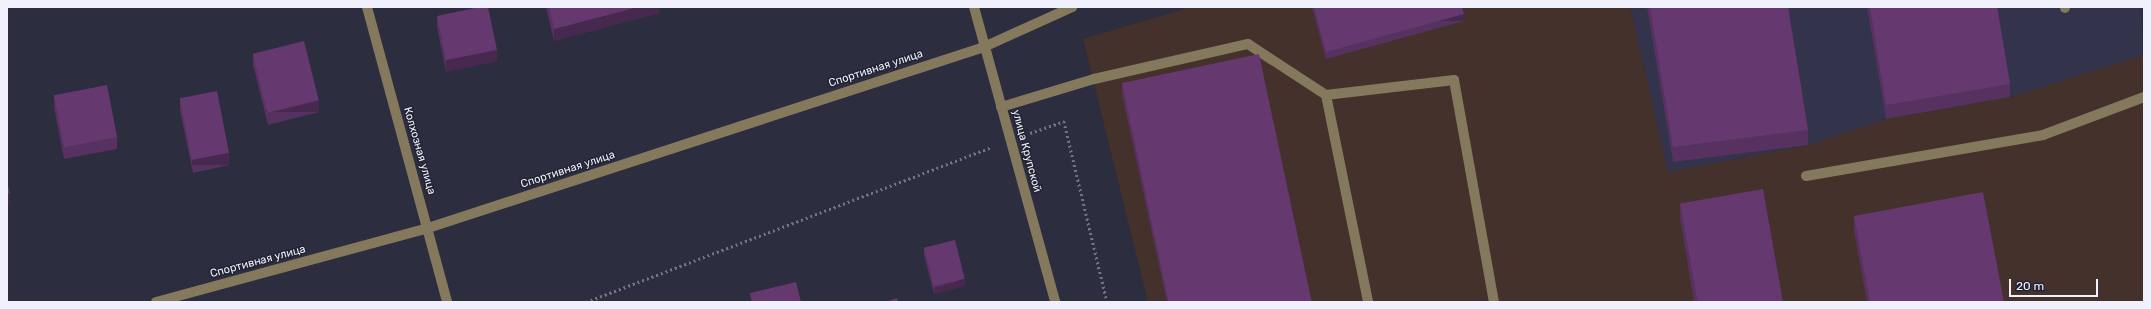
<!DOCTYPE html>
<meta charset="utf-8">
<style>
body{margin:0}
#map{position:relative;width:2151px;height:309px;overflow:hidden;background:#2c2d3e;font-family:Rubik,sans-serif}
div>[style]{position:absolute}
.built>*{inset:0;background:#33344b}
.industrial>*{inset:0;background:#44312b}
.path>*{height:2.5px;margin-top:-1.25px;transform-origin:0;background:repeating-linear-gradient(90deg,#737483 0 2px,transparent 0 5px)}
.minor>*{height:10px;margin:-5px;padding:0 5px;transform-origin:5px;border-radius:5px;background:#84795c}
.wall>*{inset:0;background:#57315f}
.shaded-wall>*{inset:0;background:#47284e;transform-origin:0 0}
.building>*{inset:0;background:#65396f;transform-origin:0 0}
span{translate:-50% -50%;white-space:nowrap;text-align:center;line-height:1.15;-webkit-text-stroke:3px #222333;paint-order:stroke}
.street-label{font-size:11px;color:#f0f1fd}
.frame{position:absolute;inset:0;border:8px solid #f0f1fd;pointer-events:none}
.scale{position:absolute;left:2009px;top:279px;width:89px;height:18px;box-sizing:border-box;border:2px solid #f0f1fd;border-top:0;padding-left:5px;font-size:12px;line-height:14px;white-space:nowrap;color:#f0f1fd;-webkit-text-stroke:3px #222333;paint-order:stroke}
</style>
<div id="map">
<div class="built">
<div style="clip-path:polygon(1630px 7px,2140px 7px,2144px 55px,2010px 97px,1886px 119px,1808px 145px,1668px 172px)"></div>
</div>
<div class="industrial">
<div style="clip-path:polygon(1191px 7px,1630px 7px,1668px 172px,1808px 145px,1886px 119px,2010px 97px,2144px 55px,2144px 302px,1148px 302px,1083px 39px)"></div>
</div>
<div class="path">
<div style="left:1030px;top:133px;width:36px;rotate:-19deg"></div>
<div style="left:1064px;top:121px;width:186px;rotate:76.6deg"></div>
<div style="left:586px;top:302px;width:434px;rotate:-20.9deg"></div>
</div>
<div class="minor">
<div style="left:367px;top:7px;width:306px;rotate:74.8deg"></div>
<div style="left:974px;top:7px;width:306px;rotate:74.6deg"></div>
<div style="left:2065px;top:7px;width:1px;rotate:90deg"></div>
<div style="left:1326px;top:95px;width:211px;rotate:78.5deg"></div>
<div style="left:1001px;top:107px;width:97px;rotate:-16.8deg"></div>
<div style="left:1094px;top:79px;width:158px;rotate:-12.8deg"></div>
<div style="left:1248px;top:44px;width:93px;rotate:33.2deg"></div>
<div style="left:1326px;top:95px;width:129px;rotate:-6.7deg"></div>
<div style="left:1454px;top:80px;width:226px;rotate:79.8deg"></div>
<div style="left:1806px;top:176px;width:241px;rotate:-9.8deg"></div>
<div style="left:2043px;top:135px;width:108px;rotate:-20.6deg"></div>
<div style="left:156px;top:302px;width:282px;rotate:-15.2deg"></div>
<div style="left:428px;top:228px;width:585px;rotate:-18.03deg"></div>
<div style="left:984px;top:47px;width:97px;rotate:-24.4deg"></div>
</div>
<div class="wall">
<div style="clip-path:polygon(546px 7px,659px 7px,659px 13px,554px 41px)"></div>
<div style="clip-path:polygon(1312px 7px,1462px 7px,1464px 21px,1326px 59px)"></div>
<div style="clip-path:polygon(1647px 7px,1788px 7px,1808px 130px,1808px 145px,1673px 162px)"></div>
<div style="clip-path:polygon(1867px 7px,1997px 7px,2010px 84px,2010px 97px,1886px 119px)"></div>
<div style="clip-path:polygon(437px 16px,497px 61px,446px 72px,437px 27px)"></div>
<div style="clip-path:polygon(253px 54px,319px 112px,268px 125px,253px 65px)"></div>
<div style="clip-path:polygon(1122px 84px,1313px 302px,1167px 302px,1122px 94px)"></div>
<div style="clip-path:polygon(54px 95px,117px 137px,117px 149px,64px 159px,54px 107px)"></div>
<div style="clip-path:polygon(180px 99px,229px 165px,193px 173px,180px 111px)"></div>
<div style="clip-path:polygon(1680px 203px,1782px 302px,1694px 302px,1680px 218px)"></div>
<div style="clip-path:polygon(1854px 216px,2004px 302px,1867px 302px,1854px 231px)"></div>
<div style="clip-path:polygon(924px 249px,965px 286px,934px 294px,924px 255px)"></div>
<div style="clip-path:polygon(750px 293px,801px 302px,751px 302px)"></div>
</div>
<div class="shaded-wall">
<div style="clip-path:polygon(638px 7px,659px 7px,659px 13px,554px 41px,554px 29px)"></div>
<div style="left:1464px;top:14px;width:7px;height:143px;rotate:90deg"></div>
<div style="clip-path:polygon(497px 50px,497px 61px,446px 72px,446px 60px)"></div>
<div style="left:319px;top:100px;width:12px;height:53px;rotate:90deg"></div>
<div style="left:229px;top:153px;width:12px;height:37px;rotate:90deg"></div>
<div style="left:10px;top:193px;width:12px;height:3px;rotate:90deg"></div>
<div style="clip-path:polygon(965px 279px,965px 286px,934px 294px,934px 288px)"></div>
</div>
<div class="building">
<div style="clip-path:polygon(479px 7px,488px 7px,497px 50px,446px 60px,437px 16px)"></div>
<div style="clip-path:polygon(549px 7px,638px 7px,554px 29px)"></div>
<div style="clip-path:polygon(1314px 7px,1462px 7px,1464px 14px,1326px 52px)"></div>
<div style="clip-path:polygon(1650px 7px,1788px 7px,1808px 130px,1673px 147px)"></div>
<div style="clip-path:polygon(1870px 7px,1997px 7px,2010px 84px,1886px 105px)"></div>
<div style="left:304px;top:41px;width:61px;height:53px;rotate:76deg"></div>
<div style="left:1259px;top:54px;width:254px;height:140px;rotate:78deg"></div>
<div style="left:107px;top:85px;width:53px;height:54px;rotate:79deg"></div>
<div style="left:217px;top:91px;width:63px;height:38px;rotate:79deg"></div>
<div style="clip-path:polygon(7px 182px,10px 193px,7px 194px)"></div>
<div style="left:1763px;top:189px;width:115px;height:84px;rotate:80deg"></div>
<div style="clip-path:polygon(1983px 192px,2004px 302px,1870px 302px,1854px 216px)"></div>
<div style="left:955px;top:240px;width:40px;height:32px;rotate:76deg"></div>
<div style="clip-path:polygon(796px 282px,801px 302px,753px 302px,750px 293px)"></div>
<div style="clip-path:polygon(897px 298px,898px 302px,885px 302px)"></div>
</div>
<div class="street-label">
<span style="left:876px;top:69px;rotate:-18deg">Спортивная улица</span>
<span style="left:419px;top:151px;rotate:74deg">Колхозная улица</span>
<span style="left:1026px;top:151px;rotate:75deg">улица Крупской</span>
<span style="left:568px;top:170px;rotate:-18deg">Спортивная улица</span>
<span style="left:258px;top:262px;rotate:-15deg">Спортивная улица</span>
</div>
<div class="frame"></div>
<div class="scale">20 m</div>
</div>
